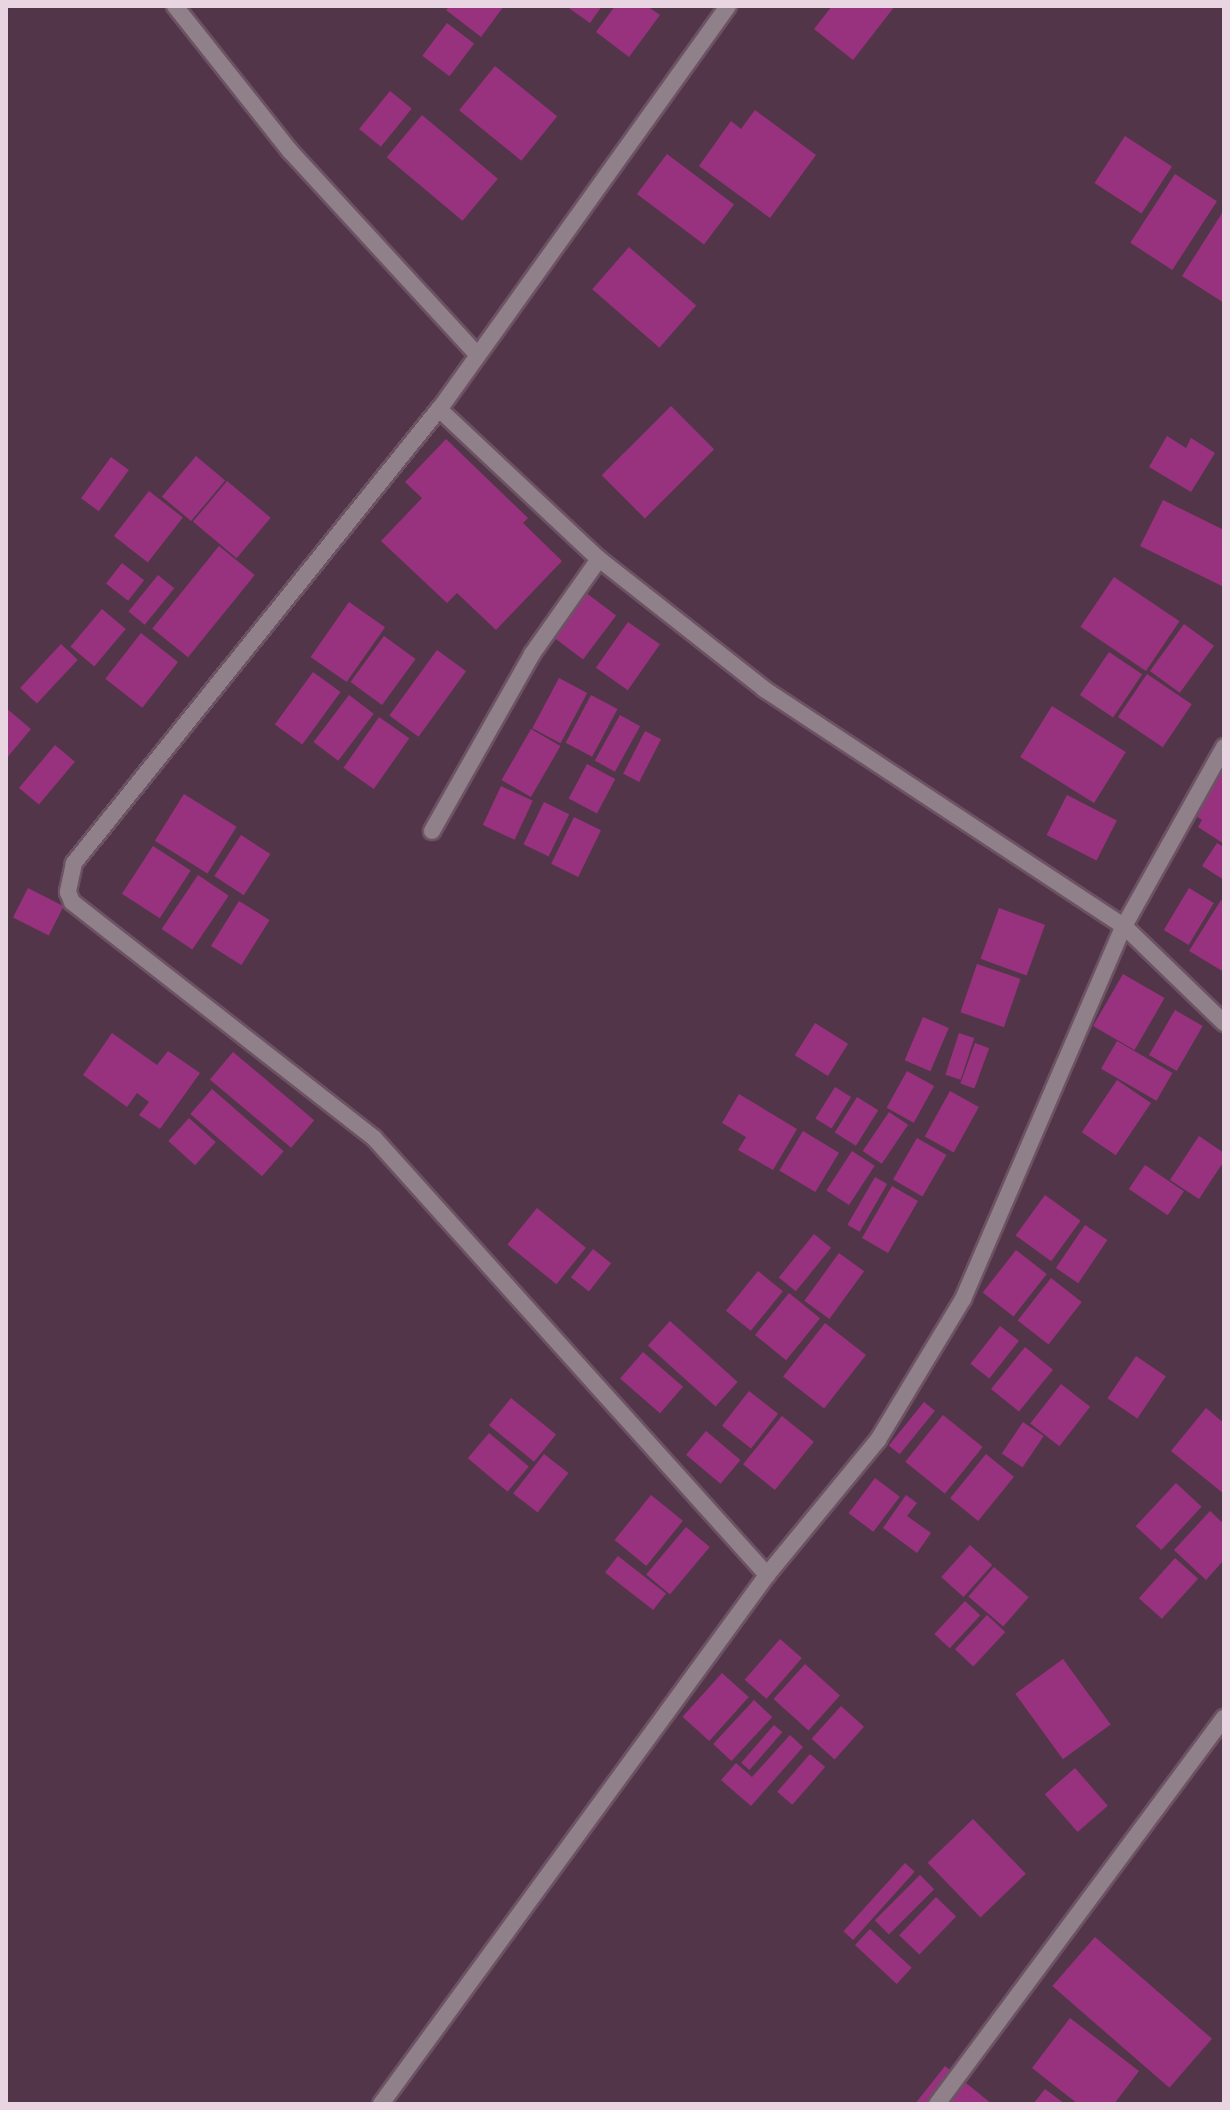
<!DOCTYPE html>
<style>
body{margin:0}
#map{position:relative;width:1230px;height:2110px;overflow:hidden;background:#523549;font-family:"Varela Round",sans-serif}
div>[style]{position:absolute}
.building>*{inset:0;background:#98327e;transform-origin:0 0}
.roads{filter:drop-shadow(2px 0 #6d5264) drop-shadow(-2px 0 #6d5264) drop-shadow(0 2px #6d5264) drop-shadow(0 -2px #6d5264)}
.street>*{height:16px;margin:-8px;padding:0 8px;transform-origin:8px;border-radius:8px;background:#90808a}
span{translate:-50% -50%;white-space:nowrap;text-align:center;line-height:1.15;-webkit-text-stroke:8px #523549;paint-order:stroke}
.frame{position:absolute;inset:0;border:8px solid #e8d5e1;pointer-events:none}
</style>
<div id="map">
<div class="building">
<div style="clip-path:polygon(450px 6px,504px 6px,481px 37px,446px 10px)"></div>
<div style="clip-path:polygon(566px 6px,602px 6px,590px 23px)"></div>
<div style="clip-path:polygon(615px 6px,647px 6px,660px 15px,629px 57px,596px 32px)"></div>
<div style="clip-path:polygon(832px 6px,895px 6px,853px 60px,814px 29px)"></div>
<div style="left:447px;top:23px;width:34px;height:41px;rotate:37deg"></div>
<div style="left:495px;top:66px;width:80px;height:57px;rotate:39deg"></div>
<div style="left:390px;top:91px;width:28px;height:49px;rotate:39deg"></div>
<div style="clip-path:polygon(755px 110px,816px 155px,770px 218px,699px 166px,731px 121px,741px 129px)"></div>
<div style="left:422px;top:115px;width:99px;height:55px;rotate:40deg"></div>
<div style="left:1125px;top:136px;width:56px;height:56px;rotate:33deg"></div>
<div style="left:667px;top:154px;width:84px;height:50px;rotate:37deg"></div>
<div style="left:1175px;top:174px;width:50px;height:82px;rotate:33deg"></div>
<div style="clip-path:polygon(1224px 210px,1224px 303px,1182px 276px)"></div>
<div style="left:629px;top:247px;width:89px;height:56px;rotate:41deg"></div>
<div style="left:671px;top:406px;width:61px;height:98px;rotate:45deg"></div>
<div style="clip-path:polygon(1167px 436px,1186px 448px,1191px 438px,1215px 453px,1191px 492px,1149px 467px)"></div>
<div style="clip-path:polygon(446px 439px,528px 518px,523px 523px,562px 561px,496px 630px,457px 593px,447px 603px,381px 541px,422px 498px,405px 482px)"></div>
<div style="left:196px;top:456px;width:38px;height:53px;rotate:40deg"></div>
<div style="left:111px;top:457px;width:22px;height:51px;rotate:36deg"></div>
<div style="left:227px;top:481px;width:57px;height:53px;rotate:40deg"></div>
<div style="left:149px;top:491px;width:43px;height:57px;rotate:38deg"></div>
<div style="clip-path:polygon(1163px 500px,1224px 530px,1224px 587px,1140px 546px)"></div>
<div style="left:219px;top:546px;width:46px;height:106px;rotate:39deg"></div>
<div style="left:122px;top:563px;width:28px;height:26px;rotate:38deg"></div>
<div style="left:158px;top:575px;width:21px;height:47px;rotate:39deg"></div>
<div style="left:1114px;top:577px;width:79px;height:60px;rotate:34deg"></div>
<div style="left:585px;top:592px;width:39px;height:55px;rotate:37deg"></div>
<div style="left:349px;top:602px;width:44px;height:67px;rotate:35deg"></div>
<div style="left:102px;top:609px;width:31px;height:49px;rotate:40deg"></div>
<div style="left:628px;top:622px;width:39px;height:56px;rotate:35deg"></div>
<div style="left:1184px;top:624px;width:37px;height:58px;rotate:36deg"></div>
<div style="left:141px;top:633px;width:47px;height:58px;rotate:38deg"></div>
<div style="left:384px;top:636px;width:39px;height:57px;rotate:36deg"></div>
<div style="left:61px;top:644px;width:23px;height:60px;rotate:43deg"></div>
<div style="left:437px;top:650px;width:36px;height:81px;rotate:36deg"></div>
<div style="left:1109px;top:652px;width:40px;height:52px;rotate:34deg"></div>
<div style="left:313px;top:672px;width:34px;height:65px;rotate:36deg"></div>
<div style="left:1147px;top:674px;width:54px;height:52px;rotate:34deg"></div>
<div style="left:559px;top:678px;width:32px;height:57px;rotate:28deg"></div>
<div style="left:349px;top:695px;width:31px;height:59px;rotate:37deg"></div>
<div style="left:591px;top:695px;width:30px;height:54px;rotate:28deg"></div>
<div style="left:1052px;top:706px;width:87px;height:60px;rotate:32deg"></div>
<div style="clip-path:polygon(6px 708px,31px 729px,6px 759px)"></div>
<div style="left:620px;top:715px;width:23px;height:52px;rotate:29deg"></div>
<div style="left:379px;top:717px;width:37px;height:62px;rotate:35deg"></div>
<div style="left:531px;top:729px;width:34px;height:59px;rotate:30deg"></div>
<div style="left:645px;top:731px;width:18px;height:48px;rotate:27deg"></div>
<div style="left:55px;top:745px;width:26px;height:56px;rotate:40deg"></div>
<div style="left:587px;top:764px;width:32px;height:39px;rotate:28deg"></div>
<div style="clip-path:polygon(1224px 767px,1224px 844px,1198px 827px,1202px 820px,1193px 814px)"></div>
<div style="left:501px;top:786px;width:35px;height:43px;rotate:25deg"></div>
<div style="left:184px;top:794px;width:62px;height:55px;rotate:32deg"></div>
<div style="left:1067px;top:795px;width:56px;height:45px;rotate:27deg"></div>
<div style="left:544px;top:802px;width:28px;height:47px;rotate:26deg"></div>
<div style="left:574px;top:817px;width:30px;height:52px;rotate:26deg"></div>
<div style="left:241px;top:835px;width:35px;height:49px;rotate:33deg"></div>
<div style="clip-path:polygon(1217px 843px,1224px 847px,1224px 880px,1202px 866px)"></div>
<div style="left:153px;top:846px;width:45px;height:57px;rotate:33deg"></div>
<div style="left:198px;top:875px;width:37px;height:65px;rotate:34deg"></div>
<div style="left:28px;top:888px;width:40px;height:33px;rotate:27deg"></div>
<div style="left:1189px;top:888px;width:29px;height:49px;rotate:31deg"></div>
<div style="clip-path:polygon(1221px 900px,1224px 902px,1224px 972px,1189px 951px)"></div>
<div style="left:239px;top:901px;width:36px;height:53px;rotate:32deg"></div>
<div style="left:999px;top:908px;width:49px;height:54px;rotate:20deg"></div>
<div style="left:977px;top:964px;width:46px;height:51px;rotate:19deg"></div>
<div style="left:1123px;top:974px;width:48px;height:60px;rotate:30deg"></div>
<div style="left:1175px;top:1010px;width:32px;height:52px;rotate:30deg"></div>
<div style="left:923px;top:1017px;width:28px;height:47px;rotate:23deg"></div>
<div style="left:815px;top:1023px;width:39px;height:38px;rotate:32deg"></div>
<div style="clip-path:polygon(112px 1033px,157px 1065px,168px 1051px,200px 1073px,160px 1129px,139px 1115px,149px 1102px,137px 1093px,127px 1107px,83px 1075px)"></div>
<div style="left:959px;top:1033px;width:16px;height:44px;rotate:18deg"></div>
<div style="left:1117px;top:1041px;width:64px;height:32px;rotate:30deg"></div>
<div style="left:975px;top:1043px;width:15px;height:43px;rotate:20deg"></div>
<div style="left:233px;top:1052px;width:106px;height:36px;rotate:40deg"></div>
<div style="left:907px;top:1071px;width:31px;height:42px;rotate:29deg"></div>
<div style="left:1117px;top:1080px;width:41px;height:63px;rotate:34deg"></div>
<div style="left:835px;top:1087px;width:19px;height:37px;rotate:32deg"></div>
<div style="left:212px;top:1089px;width:95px;height:33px;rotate:41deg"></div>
<div style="left:950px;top:1091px;width:33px;height:52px;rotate:29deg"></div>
<div style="clip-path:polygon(739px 1094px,797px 1129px,773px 1170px,738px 1150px,746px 1137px,722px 1123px)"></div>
<div style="left:857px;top:1097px;width:25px;height:42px;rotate:32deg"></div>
<div style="left:889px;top:1112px;width:23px;height:47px;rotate:34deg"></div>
<div style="left:189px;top:1118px;width:36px;height:31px;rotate:42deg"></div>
<div style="left:803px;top:1131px;width:42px;height:46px;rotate:31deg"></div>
<div style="clip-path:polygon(1199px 1136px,1224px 1153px,1224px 1161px,1199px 1199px,1170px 1180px)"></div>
<div style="left:917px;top:1138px;width:34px;height:48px;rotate:30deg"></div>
<div style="left:852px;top:1151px;width:27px;height:47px;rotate:33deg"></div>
<div style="left:1145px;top:1165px;width:47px;height:29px;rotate:34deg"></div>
<div style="left:875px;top:1177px;width:14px;height:55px;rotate:30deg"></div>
<div style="left:892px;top:1186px;width:30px;height:60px;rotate:30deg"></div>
<div style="left:1045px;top:1195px;width:44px;height:50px;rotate:36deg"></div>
<div style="left:537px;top:1208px;width:63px;height:47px;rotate:39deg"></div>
<div style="left:1085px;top:1225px;width:27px;height:52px;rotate:34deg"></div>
<div style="left:814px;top:1234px;width:22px;height:56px;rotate:39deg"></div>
<div style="left:593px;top:1249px;width:23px;height:36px;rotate:38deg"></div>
<div style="left:1016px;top:1250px;width:39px;height:54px;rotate:38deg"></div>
<div style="left:839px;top:1253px;width:31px;height:59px;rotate:36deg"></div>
<div style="left:758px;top:1271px;width:32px;height:51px;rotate:39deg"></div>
<div style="left:1051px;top:1278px;width:39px;height:54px;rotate:38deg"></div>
<div style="left:789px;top:1293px;width:40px;height:54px;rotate:39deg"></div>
<div style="left:670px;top:1321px;width:91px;height:33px;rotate:42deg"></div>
<div style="left:825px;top:1323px;width:52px;height:68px;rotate:38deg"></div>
<div style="left:1000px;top:1326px;width:24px;height:48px;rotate:38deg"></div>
<div style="left:1025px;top:1347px;width:36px;height:54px;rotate:39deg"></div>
<div style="left:643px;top:1352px;width:53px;height:35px;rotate:41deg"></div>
<div style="left:1136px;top:1356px;width:36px;height:51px;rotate:34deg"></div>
<div style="left:1061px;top:1384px;width:37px;height:50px;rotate:38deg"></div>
<div style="left:749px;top:1391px;width:37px;height:44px;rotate:38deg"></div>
<div style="left:511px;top:1398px;width:58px;height:35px;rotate:39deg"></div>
<div style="left:924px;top:1402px;width:14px;height:56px;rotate:39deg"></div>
<div style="clip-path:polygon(1206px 1408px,1224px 1423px,1224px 1494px,1171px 1451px)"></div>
<div style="left:943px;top:1415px;width:51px;height:60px;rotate:39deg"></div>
<div style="left:782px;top:1416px;width:41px;height:62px;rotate:39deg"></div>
<div style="left:1023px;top:1422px;width:25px;height:38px;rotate:34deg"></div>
<div style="left:706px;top:1431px;width:45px;height:31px;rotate:40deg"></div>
<div style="left:489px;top:1433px;width:52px;height:33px;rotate:40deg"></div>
<div style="left:544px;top:1454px;width:31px;height:50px;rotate:38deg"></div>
<div style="left:986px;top:1454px;width:36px;height:57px;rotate:39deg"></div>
<div style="left:875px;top:1478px;width:31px;height:44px;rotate:37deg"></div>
<div style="left:1176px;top:1483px;width:35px;height:59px;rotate:43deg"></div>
<div style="left:651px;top:1495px;width:41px;height:58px;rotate:39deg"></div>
<div style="clip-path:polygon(906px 1495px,917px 1503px,907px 1516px,931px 1533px,917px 1553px,883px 1528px)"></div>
<div style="clip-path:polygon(1210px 1511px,1224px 1524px,1224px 1560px,1206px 1580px,1174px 1550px)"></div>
<div style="left:686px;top:1527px;width:31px;height:62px;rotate:40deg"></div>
<div style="left:970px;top:1545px;width:30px;height:43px;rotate:42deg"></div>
<div style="left:618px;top:1556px;width:61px;height:21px;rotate:38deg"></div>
<div style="left:1175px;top:1558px;width:31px;height:54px;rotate:42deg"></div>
<div style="left:994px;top:1567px;width:46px;height:39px;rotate:41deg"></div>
<div style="left:965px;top:1601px;width:21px;height:45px;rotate:43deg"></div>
<div style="left:987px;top:1615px;width:25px;height:47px;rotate:43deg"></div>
<div style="left:780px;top:1639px;width:29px;height:54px;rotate:41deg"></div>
<div style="left:1063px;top:1659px;width:81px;height:59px;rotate:54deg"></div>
<div style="left:805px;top:1664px;width:47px;height:47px;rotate:42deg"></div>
<div style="left:722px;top:1673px;width:36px;height:59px;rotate:42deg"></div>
<div style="left:754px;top:1700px;width:25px;height:60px;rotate:43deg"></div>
<div style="left:841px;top:1706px;width:31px;height:44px;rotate:42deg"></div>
<div style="left:774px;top:1725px;width:11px;height:50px;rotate:41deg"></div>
<div style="clip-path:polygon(790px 1735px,803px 1747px,751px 1806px,721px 1780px,736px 1763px,752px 1777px)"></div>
<div style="left:810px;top:1754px;width:20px;height:50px;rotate:41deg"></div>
<div style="left:1075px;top:1768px;width:50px;height:40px;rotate:49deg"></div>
<div style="left:973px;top:1819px;width:76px;height:63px;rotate:46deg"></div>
<div style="left:905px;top:1863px;width:13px;height:92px;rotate:42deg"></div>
<div style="left:920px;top:1875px;width:20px;height:64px;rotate:45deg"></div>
<div style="left:936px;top:1897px;width:28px;height:53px;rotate:44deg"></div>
<div style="left:870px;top:1929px;width:57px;height:22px;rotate:43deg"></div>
<div style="left:1095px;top:1937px;width:155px;height:65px;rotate:41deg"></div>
<div style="clip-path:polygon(1070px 2018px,1139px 2071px,1114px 2104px,1078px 2104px,1032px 2068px)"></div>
<div style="clip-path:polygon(945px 2066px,992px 2104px,915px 2104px)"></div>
<div style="clip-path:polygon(1045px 2089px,1065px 2104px,1033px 2104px)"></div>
</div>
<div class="roads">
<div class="street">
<div style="left:175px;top:6px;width:185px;rotate:51.6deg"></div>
<div style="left:290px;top:151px;width:273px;rotate:47.4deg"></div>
<div style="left:728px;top:6px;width:496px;rotate:125.6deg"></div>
<div style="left:439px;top:409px;width:583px;rotate:128.8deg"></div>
<div style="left:74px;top:863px;width:30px;rotate:102deg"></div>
<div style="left:68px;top:892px;width:11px;rotate:68deg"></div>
<div style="left:72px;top:902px;width:383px;rotate:38deg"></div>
<div style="left:374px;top:1138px;width:588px;rotate:48.03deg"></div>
<div style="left:439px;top:409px;width:219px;rotate:43.2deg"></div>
<div style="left:599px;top:559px;width:210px;rotate:38.2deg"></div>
<div style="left:764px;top:689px;width:431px;rotate:33.4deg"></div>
<div style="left:1124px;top:926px;width:139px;rotate:44.1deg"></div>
<div style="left:432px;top:831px;width:203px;rotate:-60.5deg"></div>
<div style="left:532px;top:654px;width:116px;rotate:-54.8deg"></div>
<div style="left:381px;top:2104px;width:655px;rotate:-53.88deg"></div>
<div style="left:767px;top:1575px;width:175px;rotate:-50.6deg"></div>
<div style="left:878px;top:1440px;width:165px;rotate:-58.9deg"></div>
<div style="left:963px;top:1299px;width:406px;rotate:-66.7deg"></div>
<div style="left:1124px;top:926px;width:205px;rotate:-60.8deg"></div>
<div style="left:937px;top:2104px;width:481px;rotate:-53.4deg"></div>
</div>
</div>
<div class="frame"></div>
</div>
